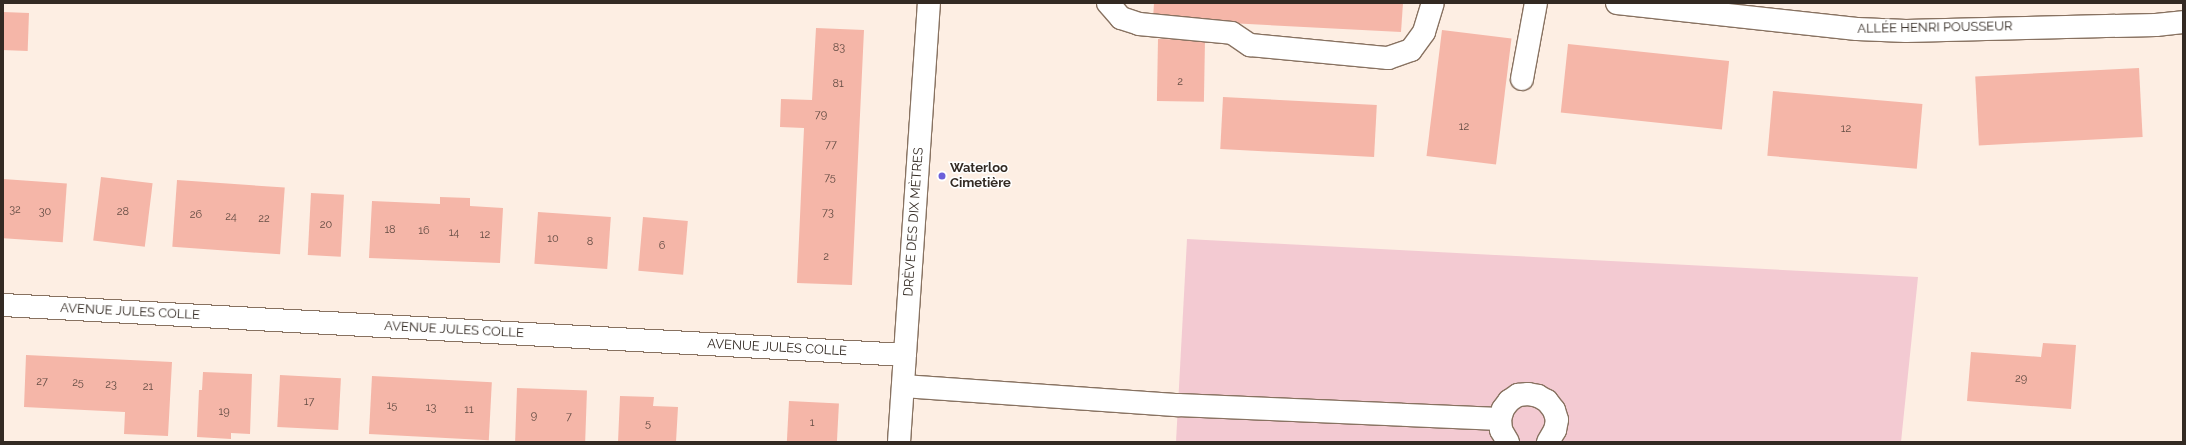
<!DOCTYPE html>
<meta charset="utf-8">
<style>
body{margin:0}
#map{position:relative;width:2186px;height:445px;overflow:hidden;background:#fdeee3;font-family:Raleway,sans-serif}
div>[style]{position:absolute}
.green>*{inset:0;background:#f3cad2}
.building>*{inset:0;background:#f5b6a8;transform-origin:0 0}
.roads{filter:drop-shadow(1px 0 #887261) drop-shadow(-1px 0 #887261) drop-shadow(0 1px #887261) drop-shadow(0 -1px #887261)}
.minor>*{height:22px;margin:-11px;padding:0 11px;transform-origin:11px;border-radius:11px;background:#fff}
.dots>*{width:11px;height:11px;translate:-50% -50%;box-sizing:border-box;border:2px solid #fff;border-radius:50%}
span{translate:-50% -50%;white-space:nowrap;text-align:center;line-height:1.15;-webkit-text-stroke:3px #fff;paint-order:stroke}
.number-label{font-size:11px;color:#644d44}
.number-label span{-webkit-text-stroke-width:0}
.street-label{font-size:13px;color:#332a23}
.poi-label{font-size:13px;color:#332a23;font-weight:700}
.left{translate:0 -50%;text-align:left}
.frame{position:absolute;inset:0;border:4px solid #332a23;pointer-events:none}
</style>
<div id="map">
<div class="green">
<div style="clip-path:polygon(1187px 239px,1918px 277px,1901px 442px,1176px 442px)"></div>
</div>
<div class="building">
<div style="clip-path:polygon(1154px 3px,1403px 3px,1401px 32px,1153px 19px)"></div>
<div style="left:3px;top:12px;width:26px;height:38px;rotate:2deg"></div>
<div style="clip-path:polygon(816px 28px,864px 30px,852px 285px,797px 283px,804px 128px,780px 127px,781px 99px,812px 100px)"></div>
<div style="left:1442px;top:30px;width:70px;height:127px;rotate:7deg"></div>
<div style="left:1158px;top:39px;width:47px;height:62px;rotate:1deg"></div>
<div style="left:1568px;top:44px;width:162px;height:69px;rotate:6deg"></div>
<div style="left:2139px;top:68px;width:69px;height:164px;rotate:87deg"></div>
<div style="left:1773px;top:91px;width:150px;height:65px;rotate:5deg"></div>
<div style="left:1223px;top:97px;width:154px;height:52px;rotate:3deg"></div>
<div style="left:101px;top:177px;width:52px;height:64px;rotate:7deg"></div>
<div style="left:3px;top:179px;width:64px;height:59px;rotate:4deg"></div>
<div style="left:177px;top:180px;width:108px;height:67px;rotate:4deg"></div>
<div style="left:311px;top:193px;width:33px;height:62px;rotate:3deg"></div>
<div style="clip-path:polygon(440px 197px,470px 198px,470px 206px,503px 208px,500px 263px,369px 258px,372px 201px,440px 204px)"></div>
<div style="left:538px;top:212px;width:73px;height:52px;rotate:4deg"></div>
<div style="left:643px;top:217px;width:45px;height:54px;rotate:5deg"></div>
<div style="clip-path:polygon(2043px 343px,2076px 345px,2071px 409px,1967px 401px,1971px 352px,2041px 357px)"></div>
<div style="clip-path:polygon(26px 355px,172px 362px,168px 436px,124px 434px,125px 412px,24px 407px)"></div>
<div style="clip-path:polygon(203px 372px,252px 374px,250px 434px,231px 433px,231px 439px,197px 437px,199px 390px,202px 390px)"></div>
<div style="left:280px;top:375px;width:61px;height:52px;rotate:3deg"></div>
<div style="left:372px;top:376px;width:120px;height:58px;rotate:3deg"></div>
<div style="left:517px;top:388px;width:70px;height:54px;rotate:2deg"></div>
<div style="clip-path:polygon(620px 396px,654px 397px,653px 406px,678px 407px,676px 442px,618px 442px)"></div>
<div style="left:789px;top:401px;width:50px;height:41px;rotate:3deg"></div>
</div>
<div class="roads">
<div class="minor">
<div style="left:1108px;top:3px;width:20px;rotate:49deg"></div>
<div style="left:1121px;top:18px;width:19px;rotate:18deg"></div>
<div style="left:1139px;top:24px;width:93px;rotate:5.5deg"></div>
<div style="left:1232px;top:33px;width:22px;rotate:34deg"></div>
<div style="left:1250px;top:45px;width:139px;rotate:5.4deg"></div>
<div style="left:1388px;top:58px;width:24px;rotate:-19deg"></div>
<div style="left:1411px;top:50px;width:22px;rotate:-54deg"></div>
<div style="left:1424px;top:32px;width:30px;rotate:-73deg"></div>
<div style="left:1617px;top:3px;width:241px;rotate:6.2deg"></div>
<div style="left:1857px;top:29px;width:49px;rotate:2.3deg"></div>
<div style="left:1906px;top:31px;width:250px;rotate:-1.4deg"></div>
<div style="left:2156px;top:25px;width:27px;rotate:-6deg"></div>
<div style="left:1522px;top:79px;width:77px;rotate:-79.6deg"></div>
<div style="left:3px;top:305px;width:903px;rotate:3.17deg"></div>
<div style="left:903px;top:386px;width:276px;rotate:4deg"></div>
<div style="left:1178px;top:405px;width:322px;rotate:2.5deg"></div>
<div style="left:899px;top:442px;width:440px;rotate:-86.1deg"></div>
<div style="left:1508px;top:442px;width:14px;rotate:-120deg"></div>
<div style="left:1501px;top:430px;width:11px;rotate:-95deg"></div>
<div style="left:1500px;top:419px;width:10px;rotate:-73deg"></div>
<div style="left:1503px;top:409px;width:10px;rotate:-53deg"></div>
<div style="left:1509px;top:401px;width:11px;rotate:-34deg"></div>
<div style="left:1518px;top:395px;width:10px;rotate:-6deg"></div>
<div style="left:1528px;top:394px;width:10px;rotate:11deg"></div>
<div style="left:1538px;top:396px;width:10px;rotate:29deg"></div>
<div style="left:1547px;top:401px;width:11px;rotate:52deg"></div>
<div style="left:1554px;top:410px;width:10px;rotate:73deg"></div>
<div style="left:1557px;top:420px;width:10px;rotate:101deg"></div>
<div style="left:1555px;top:430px;width:14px;rotate:120deg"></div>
</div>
</div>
<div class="dots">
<div style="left:942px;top:176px;background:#6b60da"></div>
</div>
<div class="number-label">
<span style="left:839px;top:48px">83</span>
<span style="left:1180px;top:82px">2</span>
<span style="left:838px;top:84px">81</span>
<span style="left:821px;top:115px">79</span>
<span style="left:1464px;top:127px">12</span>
<span style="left:1846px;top:129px">12</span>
<span style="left:831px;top:145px">77</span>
<span style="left:830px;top:178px">75</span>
<span style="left:15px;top:210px">32</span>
<span style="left:45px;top:212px">30</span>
<span style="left:123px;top:212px">28</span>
<span style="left:828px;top:213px">73</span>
<span style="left:196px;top:215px">26</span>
<span style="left:231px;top:217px">24</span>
<span style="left:264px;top:219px">22</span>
<span style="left:326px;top:225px">20</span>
<span style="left:390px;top:230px">18</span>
<span style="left:424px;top:231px">16</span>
<span style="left:454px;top:233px">14</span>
<span style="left:485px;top:235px">12</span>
<span style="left:553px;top:239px">10</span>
<span style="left:590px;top:242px">8</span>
<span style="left:662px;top:246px">6</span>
<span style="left:826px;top:257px">2</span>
<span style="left:2021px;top:379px">29</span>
<span style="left:42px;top:382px">27</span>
<span style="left:78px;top:383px">25</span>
<span style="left:111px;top:385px">23</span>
<span style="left:148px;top:387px">21</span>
<span style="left:309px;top:402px">17</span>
<span style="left:392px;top:406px">15</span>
<span style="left:431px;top:408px">13</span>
<span style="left:469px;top:410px">11</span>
<span style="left:224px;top:412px">19</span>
<span style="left:534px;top:416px">9</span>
<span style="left:569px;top:417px">7</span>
<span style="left:812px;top:423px">1</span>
<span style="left:648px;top:424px">5</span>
</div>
<div class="street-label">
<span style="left:1935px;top:28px;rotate:-1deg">ALLÉE HENRI POUSSEUR</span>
<span style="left:914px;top:222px;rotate:-86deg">DRÈVE DES DIX MÈTRES</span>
<span style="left:130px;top:312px;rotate:3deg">AVENUE JULES COLLE</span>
<span style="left:454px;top:330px;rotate:3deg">AVENUE JULES COLLE</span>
<span style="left:777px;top:348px;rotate:3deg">AVENUE JULES COLLE</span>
</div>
<div class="poi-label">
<span class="left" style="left:950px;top:176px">Waterloo<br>Cimetière</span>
</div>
<div class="frame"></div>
</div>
